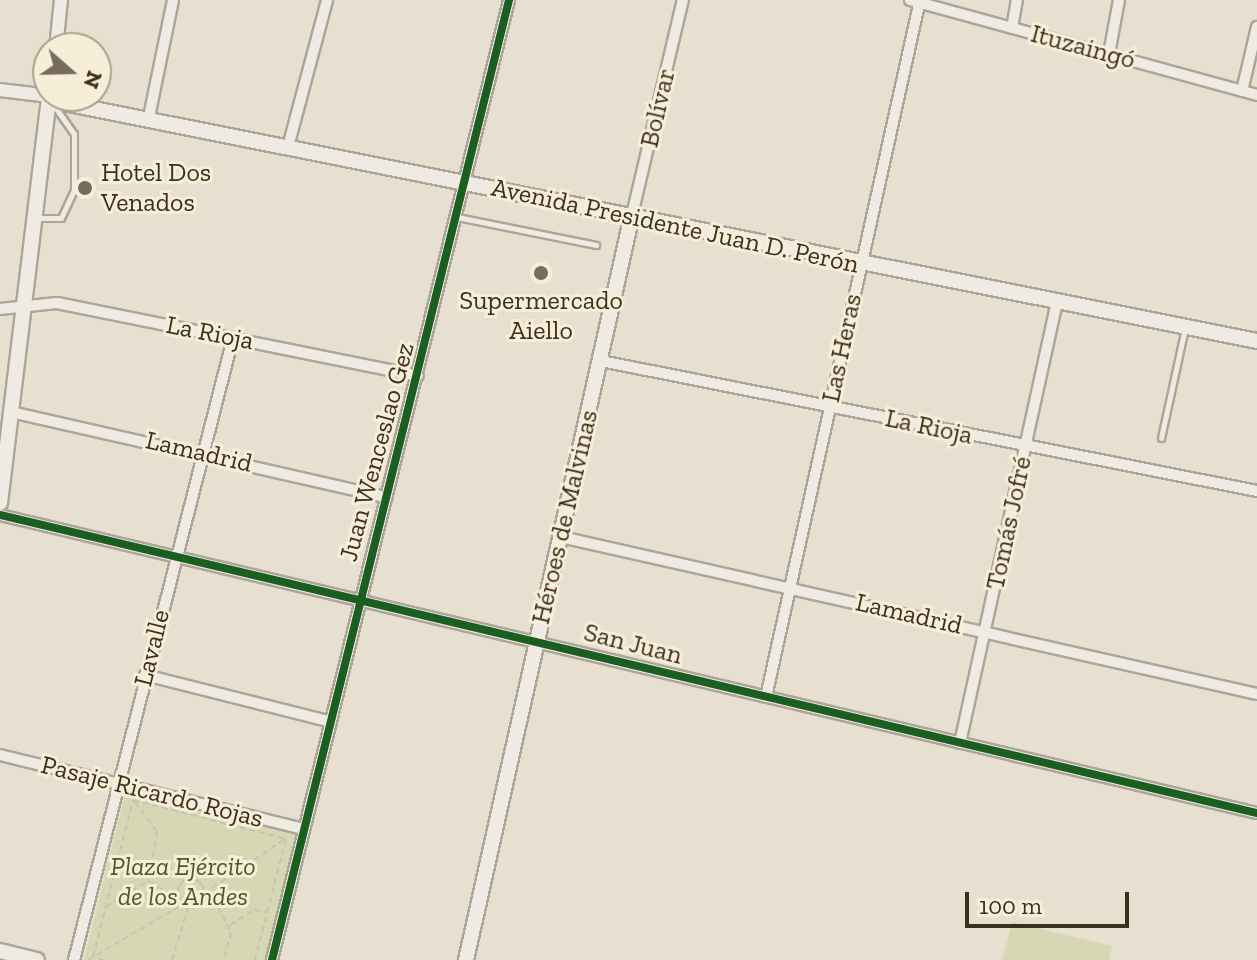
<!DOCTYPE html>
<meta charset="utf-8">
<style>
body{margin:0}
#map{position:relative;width:1257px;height:960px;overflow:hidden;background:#e7e0d1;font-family:"Zilla Slab",serif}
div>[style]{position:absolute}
.green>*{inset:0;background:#d6d7b3}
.path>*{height:2px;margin-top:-1px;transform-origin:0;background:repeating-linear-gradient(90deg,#c8c2b9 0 6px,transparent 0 10px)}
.path>.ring{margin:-1px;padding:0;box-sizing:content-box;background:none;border:2px solid #c8c2b9;border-radius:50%}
.roads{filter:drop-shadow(2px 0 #ada599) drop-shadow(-2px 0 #ada599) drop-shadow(0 2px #ada599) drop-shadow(0 -2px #ada599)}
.service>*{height:5px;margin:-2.5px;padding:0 2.5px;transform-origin:2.5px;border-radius:2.5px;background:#efebe3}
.minor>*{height:10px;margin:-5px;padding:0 5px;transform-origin:5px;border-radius:5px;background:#efebe3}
.tertiary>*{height:12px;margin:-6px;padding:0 6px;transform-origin:6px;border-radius:6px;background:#efebe3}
.secondary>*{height:14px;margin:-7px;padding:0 7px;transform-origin:7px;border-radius:7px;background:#efebe3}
.cycleway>*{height:8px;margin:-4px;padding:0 4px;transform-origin:4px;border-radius:4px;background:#1b5e20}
.dots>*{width:22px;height:22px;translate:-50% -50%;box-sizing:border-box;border:4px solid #f7eed8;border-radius:50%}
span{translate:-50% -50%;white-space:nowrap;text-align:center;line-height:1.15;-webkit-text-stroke:6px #f7eed8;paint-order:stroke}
.street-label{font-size:26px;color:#3d2e20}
.poi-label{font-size:26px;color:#3d2e20}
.left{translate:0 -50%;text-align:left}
.park-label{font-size:26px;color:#4d5a26;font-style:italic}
.north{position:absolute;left:32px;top:32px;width:80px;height:80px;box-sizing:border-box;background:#f7eed8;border:2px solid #ada18e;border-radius:50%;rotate:110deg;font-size:22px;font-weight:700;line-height:32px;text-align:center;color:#3d2e20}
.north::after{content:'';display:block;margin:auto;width:28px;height:36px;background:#786c5e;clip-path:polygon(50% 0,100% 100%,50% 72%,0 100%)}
.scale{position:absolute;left:965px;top:892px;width:164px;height:36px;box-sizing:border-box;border:4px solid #3d2e20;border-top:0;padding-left:10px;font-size:24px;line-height:28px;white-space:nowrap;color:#3d2e20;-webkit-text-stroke:6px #f7eed8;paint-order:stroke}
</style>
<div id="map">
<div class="green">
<div style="clip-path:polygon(125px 793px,295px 833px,267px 960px,84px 960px)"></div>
<div style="clip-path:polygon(1012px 922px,1112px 946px,1109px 960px,1002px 960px)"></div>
</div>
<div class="path">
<div style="left:135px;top:802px;width:36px;rotate:53deg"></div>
<div style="left:157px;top:831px;width:51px;rotate:99.1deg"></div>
<div style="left:149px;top:881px;width:38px;rotate:32deg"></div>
<div class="ring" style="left:178px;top:879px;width:24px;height:24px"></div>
<div style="left:209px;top:889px;width:48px;rotate:62.9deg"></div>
<div style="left:231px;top:932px;width:29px;rotate:104deg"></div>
<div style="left:204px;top:893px;width:97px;rotate:-33.7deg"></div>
<div style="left:106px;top:907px;width:49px;rotate:-31.8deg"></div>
<div style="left:230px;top:925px;width:28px;rotate:-32deg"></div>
<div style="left:254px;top:910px;width:13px;rotate:9deg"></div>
<div style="left:88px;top:960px;width:113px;rotate:-30.4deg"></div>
<div style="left:104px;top:960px;width:11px;rotate:-165deg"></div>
<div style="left:93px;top:957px;width:162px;rotate:-75.7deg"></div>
<div style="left:133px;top:800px;width:158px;rotate:14.3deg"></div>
<div style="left:286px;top:839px;width:125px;rotate:104.4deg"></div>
<div style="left:172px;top:960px;width:58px;rotate:-72.8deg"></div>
</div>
<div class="roads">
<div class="service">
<div style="left:457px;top:217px;width:142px;rotate:11.4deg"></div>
<div style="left:36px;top:218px;width:25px"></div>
<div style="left:61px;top:218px;width:31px;rotate:-65deg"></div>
<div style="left:74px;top:190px;width:56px;rotate:-90deg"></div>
<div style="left:74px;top:134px;width:37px;rotate:-125deg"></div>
<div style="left:1161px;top:438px;width:113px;rotate:-77.7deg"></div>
</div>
<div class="minor">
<div style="left:910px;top:0;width:360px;rotate:15.3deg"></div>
<div style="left:1012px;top:28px;width:28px;rotate:-80deg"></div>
<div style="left:1109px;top:54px;width:55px;rotate:-79.5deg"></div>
<div style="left:1242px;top:91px;width:66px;rotate:-76.8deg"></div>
<div style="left:149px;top:117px;width:119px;rotate:-78.4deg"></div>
<div style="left:288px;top:147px;width:152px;rotate:-75.1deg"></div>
<div style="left:632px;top:215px;width:221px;rotate:-76.7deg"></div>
<div style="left:0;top:309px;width:57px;rotate:-6deg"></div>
<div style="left:57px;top:303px;width:368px;rotate:11.4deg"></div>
<div style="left:601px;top:361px;width:669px;rotate:11.21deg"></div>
<div style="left:11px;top:412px;width:385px;rotate:12.8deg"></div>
<div style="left:0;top:515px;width:1292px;rotate:13.34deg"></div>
<div style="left:561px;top:537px;width:713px;rotate:12.71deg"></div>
<div style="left:145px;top:675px;width:189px;rotate:14.1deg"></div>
<div style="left:766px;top:697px;width:714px;rotate:-77.54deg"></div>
<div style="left:960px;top:743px;width:452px;rotate:-77.6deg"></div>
<div style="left:0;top:755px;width:313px;rotate:13.7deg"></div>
<div style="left:74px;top:960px;width:642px;rotate:-75.66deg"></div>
<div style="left:272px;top:960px;width:989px;rotate:-76.13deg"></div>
</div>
<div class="tertiary">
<div style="left:56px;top:48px;width:48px;rotate:-84.1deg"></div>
<div style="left:0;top:90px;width:50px;rotate:6.8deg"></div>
</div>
<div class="secondary">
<div style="left:0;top:503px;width:406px;rotate:-83.1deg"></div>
<div style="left:49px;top:100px;width:1232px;rotate:11.28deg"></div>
<div style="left:0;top:951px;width:38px;rotate:14deg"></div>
<div style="left:466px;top:960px;width:763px;rotate:-77.44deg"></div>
</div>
</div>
<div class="cycleway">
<div style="left:0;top:515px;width:1292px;rotate:13.34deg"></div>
<div style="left:272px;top:960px;width:989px;rotate:-76.13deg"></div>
</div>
<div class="dots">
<div style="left:85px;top:188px;background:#786c5e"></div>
<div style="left:541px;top:273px;background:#786c5e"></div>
</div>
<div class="street-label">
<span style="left:1083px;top:47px;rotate:15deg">Ituzaingó</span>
<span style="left:658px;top:108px;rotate:-77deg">Bolívar</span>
<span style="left:675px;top:226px;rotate:12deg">Avenida Presidente Juan D. Perón</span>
<span style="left:210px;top:333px;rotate:11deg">La Rioja</span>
<span style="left:842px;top:348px;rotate:-78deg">Las Heras</span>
<span style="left:929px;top:427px;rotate:12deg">La Rioja</span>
<span style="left:199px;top:452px;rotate:13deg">Lamadrid</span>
<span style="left:377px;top:452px;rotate:-75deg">Juan Wenceslao Gez</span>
<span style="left:565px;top:517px;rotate:-77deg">Héroes de Malvinas</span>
<span style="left:1009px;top:523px;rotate:-78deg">Tomás Jofré</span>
<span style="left:909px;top:614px;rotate:13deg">Lamadrid</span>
<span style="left:633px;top:644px;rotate:14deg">San Juan</span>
<span style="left:152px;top:648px;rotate:-76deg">Lavalle</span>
<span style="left:152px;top:792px;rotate:14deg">Pasaje Ricardo Rojas</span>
</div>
<div class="poi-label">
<span class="left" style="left:101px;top:188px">Hotel Dos<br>Venados</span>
<span style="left:541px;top:316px">Supermercado<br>Aiello</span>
</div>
<div class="park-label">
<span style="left:183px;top:882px">Plaza Ejército<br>de los Andes</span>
</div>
<div class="north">N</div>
<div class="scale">100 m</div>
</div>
